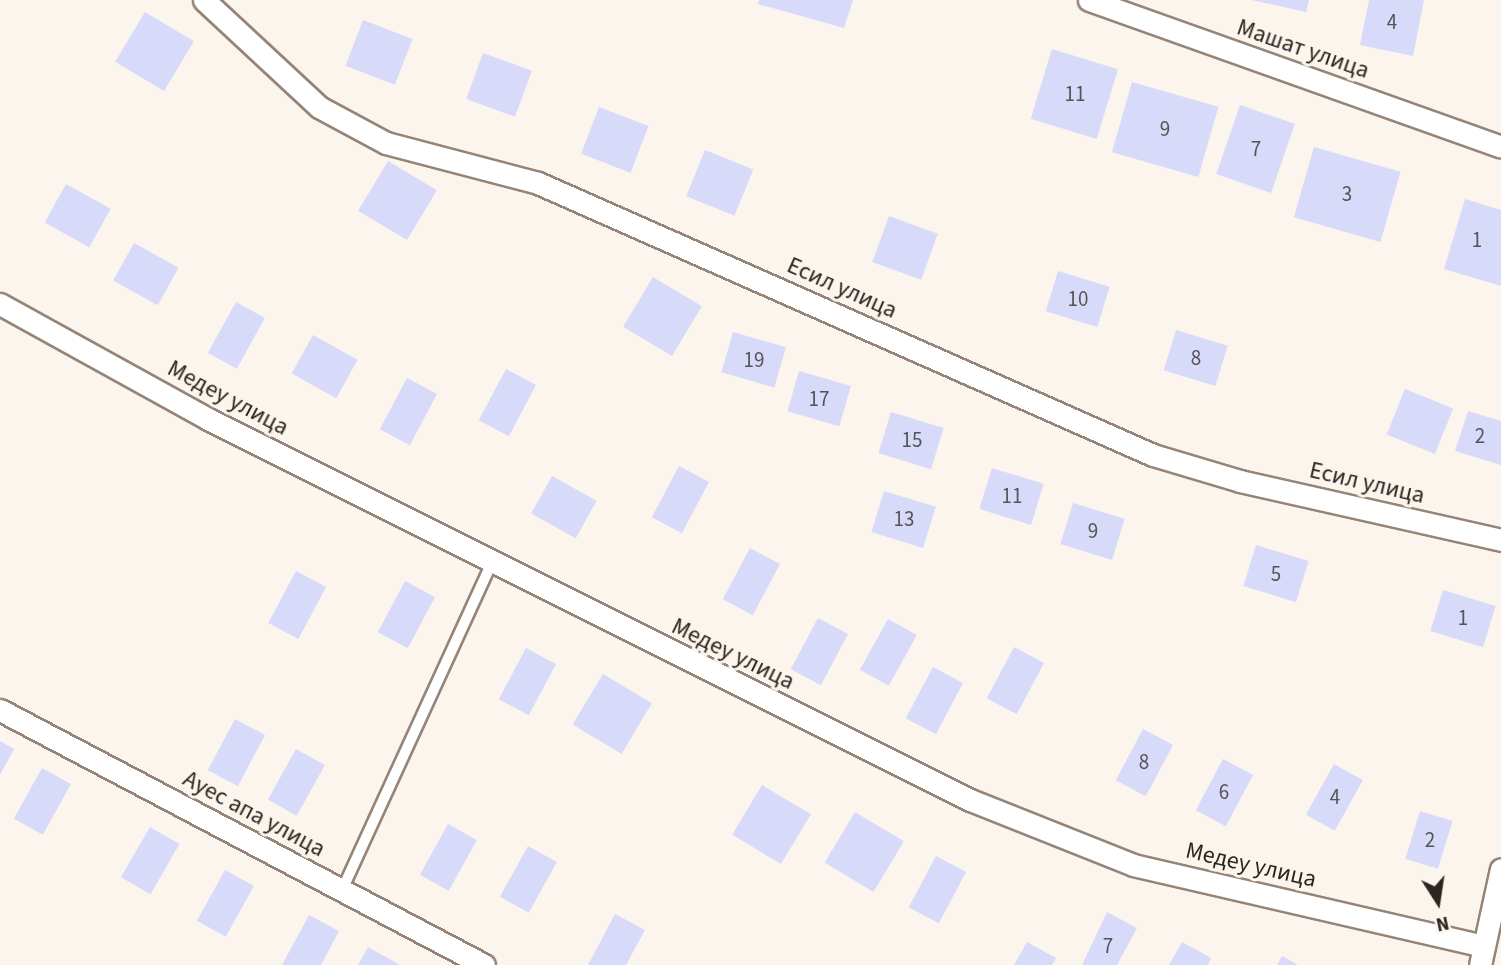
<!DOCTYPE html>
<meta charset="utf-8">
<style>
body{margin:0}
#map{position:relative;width:1501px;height:965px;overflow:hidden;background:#fcf5ee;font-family:"Source Sans 3",sans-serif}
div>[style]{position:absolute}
.building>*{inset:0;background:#d7daf8;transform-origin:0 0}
.roads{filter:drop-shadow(2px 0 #958477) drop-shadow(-2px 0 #958477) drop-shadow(0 2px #958477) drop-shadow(0 -2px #958477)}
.lane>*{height:10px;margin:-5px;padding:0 5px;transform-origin:5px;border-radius:5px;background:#fff}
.street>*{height:21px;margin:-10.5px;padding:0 10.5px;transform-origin:10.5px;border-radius:10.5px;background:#fff}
span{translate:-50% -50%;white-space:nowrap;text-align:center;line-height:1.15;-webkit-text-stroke:6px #fcf5ee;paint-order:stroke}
.number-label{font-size:21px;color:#585356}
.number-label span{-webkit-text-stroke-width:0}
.street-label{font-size:24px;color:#2d2620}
.north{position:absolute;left:1403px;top:867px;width:70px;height:70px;-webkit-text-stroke:5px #fcf5ee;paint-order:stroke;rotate:168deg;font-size:19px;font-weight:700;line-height:28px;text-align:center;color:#2d2620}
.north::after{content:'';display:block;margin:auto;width:24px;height:32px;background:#2d2620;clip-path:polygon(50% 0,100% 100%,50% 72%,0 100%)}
</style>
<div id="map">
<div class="building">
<div style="clip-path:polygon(759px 0,853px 0,844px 28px,758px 4px)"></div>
<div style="clip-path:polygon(1252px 0,1309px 0,1306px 12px)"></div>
<div style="clip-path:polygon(1369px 0,1424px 0,1413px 56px,1360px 45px)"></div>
<div style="left:145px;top:12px;width:57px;height:58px;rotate:31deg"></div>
<div style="left:363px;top:20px;width:53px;height:49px;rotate:21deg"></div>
<div style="left:1052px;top:49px;width:69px;height:73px;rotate:17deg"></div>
<div style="left:483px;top:53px;width:52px;height:49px;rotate:20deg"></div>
<div style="left:1132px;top:82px;width:90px;height:73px;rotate:16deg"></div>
<div style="left:1240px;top:105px;width:58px;height:73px;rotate:19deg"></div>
<div style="left:599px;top:107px;width:53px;height:50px;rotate:21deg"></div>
<div style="left:1314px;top:147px;width:90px;height:73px;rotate:16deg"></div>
<div style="left:705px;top:150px;width:52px;height:50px;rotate:22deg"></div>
<div style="left:388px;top:161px;width:57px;height:58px;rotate:31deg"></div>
<div style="left:66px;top:184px;width:51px;height:44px;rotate:29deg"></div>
<div style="clip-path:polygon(1465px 199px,1501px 210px,1501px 286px,1444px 269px)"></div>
<div style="left:889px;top:216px;width:52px;height:49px;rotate:20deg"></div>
<div style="left:134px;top:243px;width:51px;height:43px;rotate:29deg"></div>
<div style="left:1058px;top:271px;width:54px;height:42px;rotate:17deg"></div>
<div style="left:653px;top:277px;width:57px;height:58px;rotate:31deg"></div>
<div style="left:236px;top:302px;width:33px;height:58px;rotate:29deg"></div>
<div style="left:1176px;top:330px;width:54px;height:42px;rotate:17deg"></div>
<div style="left:733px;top:332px;width:55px;height:42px;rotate:16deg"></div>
<div style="left:313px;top:335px;width:51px;height:44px;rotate:29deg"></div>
<div style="left:506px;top:369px;width:34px;height:58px;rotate:28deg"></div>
<div style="left:799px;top:371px;width:54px;height:42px;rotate:16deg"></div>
<div style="left:407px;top:378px;width:34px;height:58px;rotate:28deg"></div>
<div style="left:1405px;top:389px;width:52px;height:49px;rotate:22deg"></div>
<div style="clip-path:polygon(1468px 411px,1501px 421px,1501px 465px,1455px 451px)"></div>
<div style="left:891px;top:412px;width:55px;height:43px;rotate:17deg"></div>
<div style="left:679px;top:466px;width:34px;height:58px;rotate:28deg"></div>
<div style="left:992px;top:468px;width:54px;height:43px;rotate:17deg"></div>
<div style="left:552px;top:476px;width:51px;height:43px;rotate:29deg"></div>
<div style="left:884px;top:491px;width:54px;height:43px;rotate:17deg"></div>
<div style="left:1073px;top:503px;width:54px;height:43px;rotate:17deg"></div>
<div style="left:1256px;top:545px;width:55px;height:43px;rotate:17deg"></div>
<div style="left:750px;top:548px;width:34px;height:58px;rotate:28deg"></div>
<div style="left:296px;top:571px;width:34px;height:59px;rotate:28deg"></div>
<div style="left:405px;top:581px;width:34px;height:58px;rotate:28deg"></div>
<div style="left:1443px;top:590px;width:55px;height:43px;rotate:17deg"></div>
<div style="left:818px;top:618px;width:34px;height:58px;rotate:28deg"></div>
<div style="left:888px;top:619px;width:33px;height:58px;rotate:29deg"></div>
<div style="left:1014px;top:647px;width:34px;height:58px;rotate:28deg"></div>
<div style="left:526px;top:648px;width:34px;height:58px;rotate:28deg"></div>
<div style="left:933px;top:667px;width:34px;height:58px;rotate:28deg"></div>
<div style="left:603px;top:674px;width:57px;height:59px;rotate:31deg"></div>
<div style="left:235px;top:719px;width:34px;height:58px;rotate:28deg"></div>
<div style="left:1143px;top:729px;width:34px;height:58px;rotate:28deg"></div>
<div style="clip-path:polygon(0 741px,14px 749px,0 775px)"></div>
<div style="left:296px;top:749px;width:33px;height:58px;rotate:29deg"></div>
<div style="left:1223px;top:759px;width:34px;height:58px;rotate:28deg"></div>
<div style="left:1334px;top:764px;width:33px;height:58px;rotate:29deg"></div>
<div style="left:42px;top:768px;width:33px;height:58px;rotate:29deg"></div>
<div style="left:762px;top:785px;width:57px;height:58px;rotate:31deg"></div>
<div style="left:1420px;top:811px;width:34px;height:50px;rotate:17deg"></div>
<div style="left:855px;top:812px;width:57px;height:59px;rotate:31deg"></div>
<div style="left:448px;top:824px;width:33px;height:58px;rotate:29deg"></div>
<div style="left:150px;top:827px;width:34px;height:58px;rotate:30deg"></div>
<div style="left:528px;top:846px;width:33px;height:58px;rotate:29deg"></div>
<div style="left:936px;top:856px;width:34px;height:58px;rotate:28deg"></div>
<div style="left:225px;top:870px;width:33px;height:58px;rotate:29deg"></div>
<div style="clip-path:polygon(1107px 912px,1137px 928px,1117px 965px,1082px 965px)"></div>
<div style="clip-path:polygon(615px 914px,645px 930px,626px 965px,588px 965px)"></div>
<div style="clip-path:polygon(309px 915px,339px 931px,321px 965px,282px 965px)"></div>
<div style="clip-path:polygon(1027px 942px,1056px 958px,1052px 965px,1014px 965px)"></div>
<div style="clip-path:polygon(1182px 942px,1211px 958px,1208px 965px,1169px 965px)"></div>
<div style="clip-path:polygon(368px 947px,400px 965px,358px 965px)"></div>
<div style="clip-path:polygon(1282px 956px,1298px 965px,1277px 965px)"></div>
</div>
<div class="roads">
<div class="lane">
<div style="left:342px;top:890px;width:360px;rotate:-65.4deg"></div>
</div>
<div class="street">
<div style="left:204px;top:0;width:157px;rotate:42.9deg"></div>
<div style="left:319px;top:107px;width:76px;rotate:28.2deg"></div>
<div style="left:386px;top:143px;width:157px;rotate:14.7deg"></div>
<div style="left:538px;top:183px;width:672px;rotate:23.86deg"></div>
<div style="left:1153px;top:455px;width:91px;rotate:16.6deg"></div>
<div style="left:1240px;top:481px;width:268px;rotate:12.7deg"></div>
<div style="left:1089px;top:0;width:437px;rotate:19.6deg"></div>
<div style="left:0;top:304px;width:238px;rotate:28.9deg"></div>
<div style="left:208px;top:419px;width:852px;rotate:26.57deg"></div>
<div style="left:970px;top:800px;width:175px;rotate:21.7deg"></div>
<div style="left:1133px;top:865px;width:360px;rotate:13deg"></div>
<div style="left:0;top:710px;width:547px;rotate:27.78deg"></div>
<div style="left:1480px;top:965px;width:98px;rotate:-77.7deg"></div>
</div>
</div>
<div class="number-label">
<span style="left:1392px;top:22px">4</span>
<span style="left:1075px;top:94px">11</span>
<span style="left:1165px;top:129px">9</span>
<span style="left:1256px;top:149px">7</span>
<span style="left:1347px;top:194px">3</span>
<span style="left:1477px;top:240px">1</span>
<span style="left:1078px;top:299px">10</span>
<span style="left:1196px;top:358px">8</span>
<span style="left:754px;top:360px">19</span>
<span style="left:819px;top:399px">17</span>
<span style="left:1480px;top:436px">2</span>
<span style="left:912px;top:440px">15</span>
<span style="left:1012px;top:496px">11</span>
<span style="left:904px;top:519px">13</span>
<span style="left:1093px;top:531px">9</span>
<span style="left:1276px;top:574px">5</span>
<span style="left:1463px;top:618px">1</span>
<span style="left:1144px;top:762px">8</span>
<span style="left:1224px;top:792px">6</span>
<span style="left:1335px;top:797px">4</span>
<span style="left:1430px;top:840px">2</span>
<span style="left:1108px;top:946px">7</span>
</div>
<div class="street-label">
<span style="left:1303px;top:49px;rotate:19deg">Машат улица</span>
<span style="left:842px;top:288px;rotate:24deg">Есил улица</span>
<span style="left:228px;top:398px;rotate:28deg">Медеу улица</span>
<span style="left:1367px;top:483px;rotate:13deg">Есил улица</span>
<span style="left:733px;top:654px;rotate:26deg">Медеу улица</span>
<span style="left:254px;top:814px;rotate:28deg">Ауес апа улица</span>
<span style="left:1251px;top:865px;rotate:13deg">Медеу улица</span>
</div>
<div class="north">N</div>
</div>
